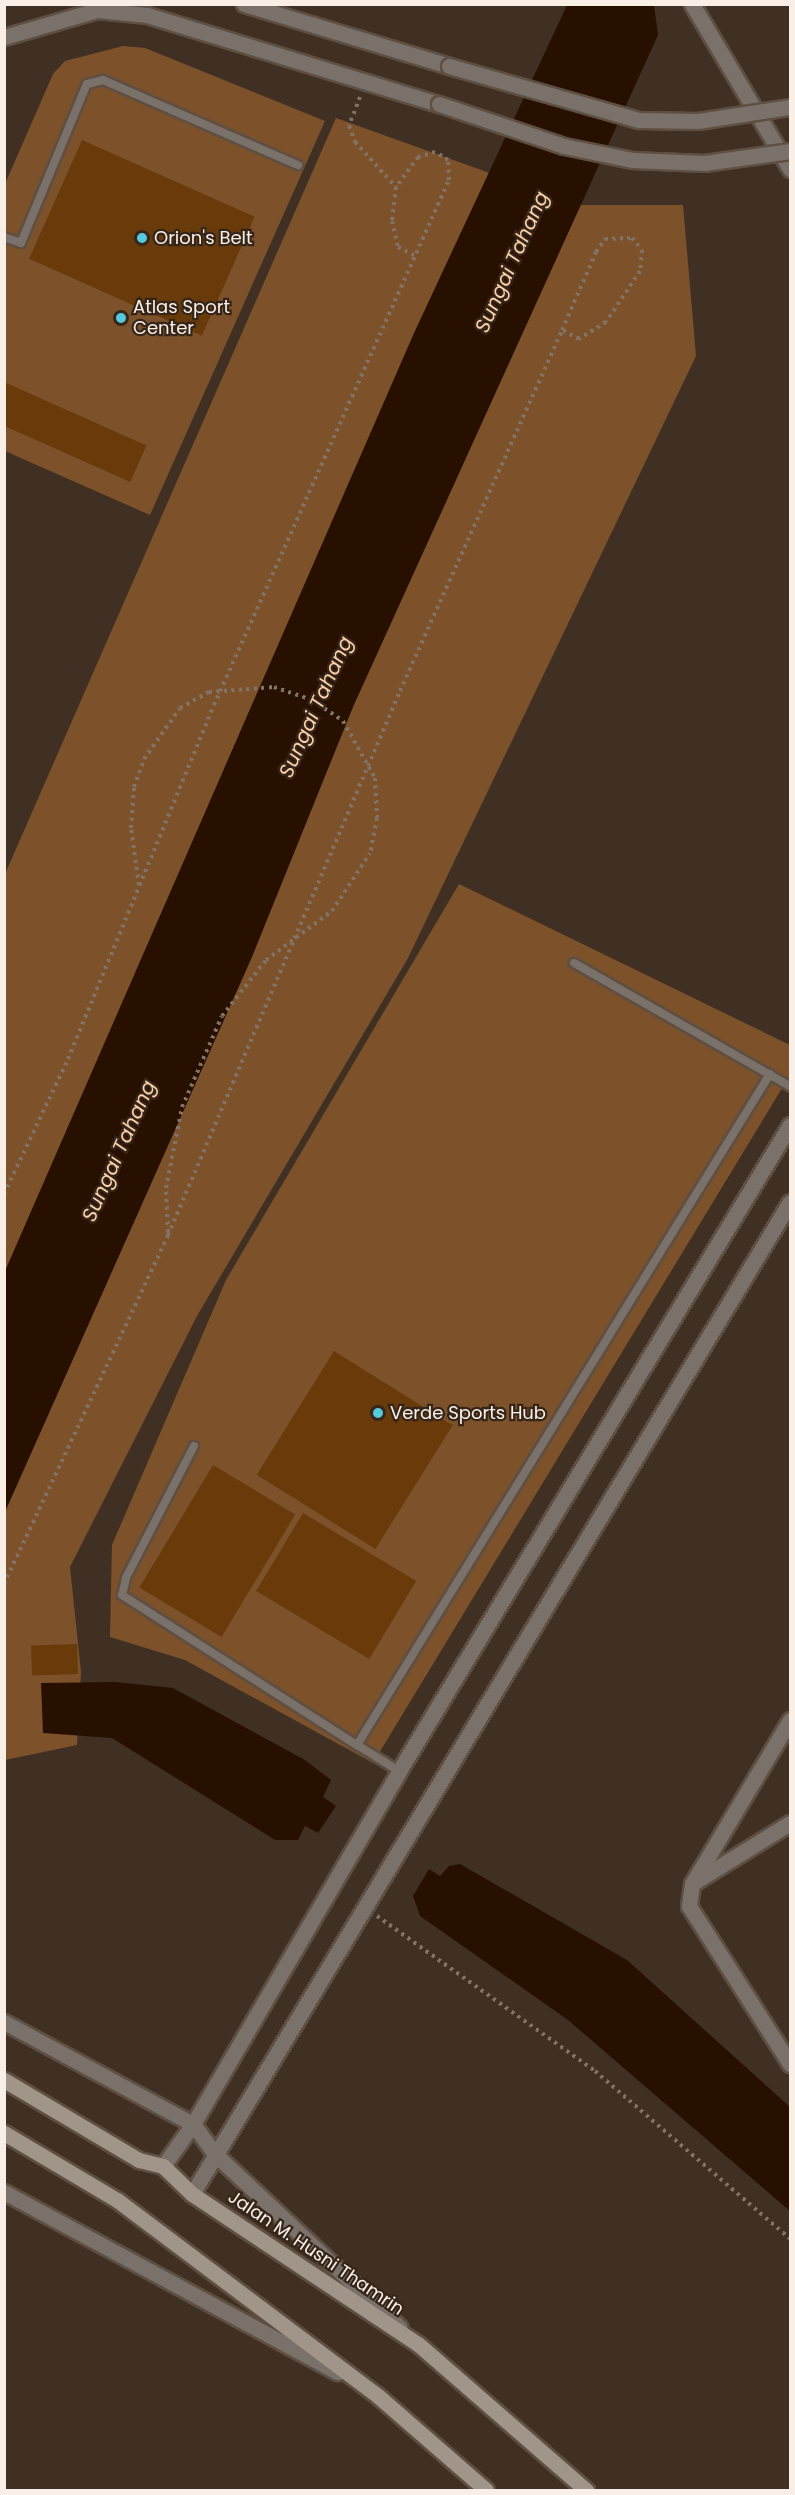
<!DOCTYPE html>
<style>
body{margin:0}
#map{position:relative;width:795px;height:2495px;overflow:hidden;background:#403023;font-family:Poppins,sans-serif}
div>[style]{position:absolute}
.green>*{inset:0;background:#7d522b}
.water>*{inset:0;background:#281000}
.building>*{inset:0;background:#693b0b;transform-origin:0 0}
.path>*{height:4px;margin-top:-2px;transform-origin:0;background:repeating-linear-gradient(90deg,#817368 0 3px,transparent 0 7.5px)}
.roads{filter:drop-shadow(2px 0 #5e4f42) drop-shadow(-2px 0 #5e4f42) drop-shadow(0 2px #5e4f42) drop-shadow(0 -2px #5e4f42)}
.service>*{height:8px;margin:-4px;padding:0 4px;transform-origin:4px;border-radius:4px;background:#7a716b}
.minor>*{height:15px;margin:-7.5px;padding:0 7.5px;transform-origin:7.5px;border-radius:7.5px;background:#7a716b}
.secondary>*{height:15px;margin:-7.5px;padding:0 7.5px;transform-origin:7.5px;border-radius:7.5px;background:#a19489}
.path-bridge>*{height:4px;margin-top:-2px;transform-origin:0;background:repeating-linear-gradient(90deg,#817368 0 3px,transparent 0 7.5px)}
.bridges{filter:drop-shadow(2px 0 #5e4f42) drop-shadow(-2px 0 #5e4f42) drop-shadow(0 2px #5e4f42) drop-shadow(0 -2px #5e4f42)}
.minor-bridge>*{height:15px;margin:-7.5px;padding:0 7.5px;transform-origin:7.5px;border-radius:7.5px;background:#7a716b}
.dots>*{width:16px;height:16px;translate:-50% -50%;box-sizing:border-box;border:3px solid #362619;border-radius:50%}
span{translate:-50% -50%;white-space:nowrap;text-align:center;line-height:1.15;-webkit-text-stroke:4.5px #362619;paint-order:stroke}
.poi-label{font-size:18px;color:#faefe7}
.left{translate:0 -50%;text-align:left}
.street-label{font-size:18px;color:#faefe7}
.water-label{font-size:20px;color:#fdd1ac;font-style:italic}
.frame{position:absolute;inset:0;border:6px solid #faefe7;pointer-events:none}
</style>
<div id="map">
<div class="green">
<div style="clip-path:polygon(123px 46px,145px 48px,325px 121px,150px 515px,5px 451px,5px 184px,53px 74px,65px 61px)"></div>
<div style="clip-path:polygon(336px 118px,579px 205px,683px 205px,696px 356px,408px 958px,197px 1316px,70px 1567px,81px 1672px,77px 1745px,5px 1760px,5px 874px)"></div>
<div style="clip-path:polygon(459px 884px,790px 1045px,790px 1075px,373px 1763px,185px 1660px,110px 1637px,112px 1545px,226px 1280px)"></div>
</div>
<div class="water">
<div style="clip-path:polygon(567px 5px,654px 5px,658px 35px,353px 707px,252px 957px,5px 1512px,5px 1271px,414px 333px)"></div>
<div style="clip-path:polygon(116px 1682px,173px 1688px,305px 1760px,331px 1780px,323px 1797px,336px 1806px,318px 1833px,305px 1826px,298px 1840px,275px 1840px,112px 1738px,43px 1733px,41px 1683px)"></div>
<div style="clip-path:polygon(460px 1864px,627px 1960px,790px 2107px,790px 2211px,568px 2020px,420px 1916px,413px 1896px,429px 1869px,440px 1876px,449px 1866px)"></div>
</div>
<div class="building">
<div style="left:82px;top:140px;width:189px;height:130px;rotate:24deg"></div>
<div style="left:4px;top:382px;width:156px;height:40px;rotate:24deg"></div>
<div style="left:334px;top:1351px;width:140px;height:146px;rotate:32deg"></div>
<div style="left:213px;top:1465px;width:96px;height:143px;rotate:31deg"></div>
<div style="left:303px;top:1513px;width:132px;height:91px;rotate:31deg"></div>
<div style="left:77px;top:1644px;width:30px;height:46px;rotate:88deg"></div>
</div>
<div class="path">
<div style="left:360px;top:97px;width:31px;rotate:111deg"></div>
<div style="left:349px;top:126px;width:17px;rotate:69deg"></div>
<div style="left:355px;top:142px;width:61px;rotate:47.7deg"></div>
<div style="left:139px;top:885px;width:58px;rotate:-98deg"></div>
<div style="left:131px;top:828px;width:41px;rotate:-85.8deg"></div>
<div style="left:134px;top:787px;width:30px;rotate:-70deg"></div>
<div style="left:4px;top:1194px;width:149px;rotate:-64.6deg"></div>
<div style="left:68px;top:1059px;width:383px;rotate:-67.6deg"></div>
<div style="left:214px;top:705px;width:575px;rotate:-65.89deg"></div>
<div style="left:449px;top:180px;width:20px;rotate:-93deg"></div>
<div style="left:448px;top:160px;width:15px;rotate:-148deg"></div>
<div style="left:435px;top:152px;width:18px;rotate:164deg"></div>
<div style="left:418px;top:157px;width:37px;rotate:126deg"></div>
<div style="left:396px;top:187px;width:34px;rotate:97deg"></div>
<div style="left:392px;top:221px;width:27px;rotate:77deg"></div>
<div style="left:398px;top:247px;width:18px;rotate:27deg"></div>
<div style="left:168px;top:1232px;width:44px;rotate:-92.6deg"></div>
<div style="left:166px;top:1188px;width:83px;rotate:-78.8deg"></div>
<div style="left:182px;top:1107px;width:99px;rotate:-66.3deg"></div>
<div style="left:222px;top:1016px;width:71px;rotate:-51.8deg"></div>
<div style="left:266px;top:960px;width:82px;rotate:-36.6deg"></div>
<div style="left:332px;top:911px;width:69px;rotate:-56.8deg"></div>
<div style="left:4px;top:1584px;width:386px;rotate:-64.8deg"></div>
<div style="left:168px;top:1235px;width:591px;rotate:-66.9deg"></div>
<div style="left:400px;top:691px;width:396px;rotate:-65.8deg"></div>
<div style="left:562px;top:330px;width:85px;rotate:-66.4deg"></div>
<div style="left:596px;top:252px;width:16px;rotate:-55deg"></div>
<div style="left:605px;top:239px;width:27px;rotate:-2deg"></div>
<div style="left:632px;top:238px;width:16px;rotate:50deg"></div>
<div style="left:642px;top:250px;width:21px;rotate:95deg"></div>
<div style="left:640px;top:271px;width:61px;rotate:123.7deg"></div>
<div style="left:606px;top:322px;width:32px;rotate:148deg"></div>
<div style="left:579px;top:339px;width:19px;rotate:-152deg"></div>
<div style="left:377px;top:1916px;width:267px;rotate:35.4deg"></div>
<div style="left:595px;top:2071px;width:257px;rotate:40.7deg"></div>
</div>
<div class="roads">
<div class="service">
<div style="left:4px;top:237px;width:18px;rotate:19deg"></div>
<div style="left:21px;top:243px;width:172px;rotate:-67.5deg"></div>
<div style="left:87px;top:84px;width:16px;rotate:-14deg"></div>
<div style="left:103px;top:80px;width:213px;rotate:23.6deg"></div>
<div style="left:574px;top:963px;width:249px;rotate:29.7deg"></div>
<div style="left:194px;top:1446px;width:148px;rotate:117.3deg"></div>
<div style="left:126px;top:1578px;width:17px;rotate:103deg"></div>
<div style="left:122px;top:1595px;width:279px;rotate:32.6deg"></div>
<div style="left:399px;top:1771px;width:49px;rotate:-148.2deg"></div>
<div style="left:357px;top:1745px;width:788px;rotate:-58.39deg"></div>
</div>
<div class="minor">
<div style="left:244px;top:4px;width:214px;rotate:16.8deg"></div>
<div style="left:692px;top:4px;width:192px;rotate:59.3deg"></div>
<div style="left:4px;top:37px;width:97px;rotate:-16.2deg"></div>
<div style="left:97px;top:10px;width:50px;rotate:5.7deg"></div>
<div style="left:147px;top:15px;width:305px;rotate:17deg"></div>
<div style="left:790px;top:1720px;width:191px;rotate:120.9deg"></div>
<div style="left:692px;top:1884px;width:22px;rotate:98deg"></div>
<div style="left:689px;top:1906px;width:188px;rotate:57.4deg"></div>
<div style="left:696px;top:1881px;width:110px;rotate:-31.7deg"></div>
<div style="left:4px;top:2022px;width:215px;rotate:28.4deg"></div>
<div style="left:193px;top:2124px;width:37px;rotate:54deg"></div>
<div style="left:215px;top:2154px;width:253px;rotate:43.2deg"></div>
<div style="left:163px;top:2166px;width:52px;rotate:-54.5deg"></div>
<div style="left:193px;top:2124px;width:409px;rotate:-59.7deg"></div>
<div style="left:399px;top:1771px;width:755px;rotate:-58.82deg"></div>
<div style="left:4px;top:2192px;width:379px;rotate:28.4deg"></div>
<div style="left:192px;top:2194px;width:1158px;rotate:-58.92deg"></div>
</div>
<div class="secondary">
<div style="left:4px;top:2080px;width:157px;rotate:30.7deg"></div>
<div style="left:139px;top:2160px;width:25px;rotate:14deg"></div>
<div style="left:163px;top:2166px;width:40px;rotate:44deg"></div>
<div style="left:192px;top:2194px;width:271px;rotate:33.6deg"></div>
<div style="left:418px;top:2344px;width:223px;rotate:41deg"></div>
<div style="left:4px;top:2133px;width:131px;rotate:30.7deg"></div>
<div style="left:117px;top:2200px;width:326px;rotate:36.9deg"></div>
<div style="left:378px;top:2396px;width:143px;rotate:41deg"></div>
</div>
</div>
<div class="path-bridge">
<div style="left:144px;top:759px;width:62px;rotate:-54.8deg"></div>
<div style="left:180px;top:708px;width:33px;rotate:-29deg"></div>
<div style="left:209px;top:692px;width:65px;rotate:-4.4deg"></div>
<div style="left:274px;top:687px;width:40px;rotate:18.9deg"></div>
<div style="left:312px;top:700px;width:37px;rotate:34deg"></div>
<div style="left:343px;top:721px;width:65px;rotate:60.7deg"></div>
<div style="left:375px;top:778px;width:40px;rotate:87.1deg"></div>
<div style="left:377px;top:818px;width:36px;rotate:101deg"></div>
</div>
<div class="bridges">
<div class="minor-bridge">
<div style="left:449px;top:66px;width:198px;rotate:15.9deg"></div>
<div style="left:639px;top:120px;width:59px;rotate:1deg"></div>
<div style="left:698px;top:121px;width:93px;rotate:-8.7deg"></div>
<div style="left:439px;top:104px;width:132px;rotate:18.6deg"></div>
<div style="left:564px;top:146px;width:69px;rotate:11.6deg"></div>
<div style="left:632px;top:160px;width:72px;rotate:2.4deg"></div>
<div style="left:704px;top:163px;width:87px;rotate:-7.9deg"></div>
</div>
</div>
<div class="dots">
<div style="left:142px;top:238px;background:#55cade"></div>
<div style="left:121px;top:318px;background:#55cade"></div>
<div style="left:378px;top:1413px;background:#55cade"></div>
</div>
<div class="poi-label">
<span class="left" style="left:154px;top:238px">Orion's Belt</span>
<span class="left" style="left:133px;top:318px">Atlas Sport<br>Center</span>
<span class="left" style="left:390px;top:1413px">Verde Sports Hub</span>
</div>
<div class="street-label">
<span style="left:316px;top:2253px;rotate:34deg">Jalan M. Husni Thamrin</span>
</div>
<div class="water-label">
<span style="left:512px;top:262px;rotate:-66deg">Sungai Tahang</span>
<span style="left:316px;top:707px;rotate:-66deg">Sungai Tahang</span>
<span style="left:119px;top:1151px;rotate:-66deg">Sungai Tahang</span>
</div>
<div class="frame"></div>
</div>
